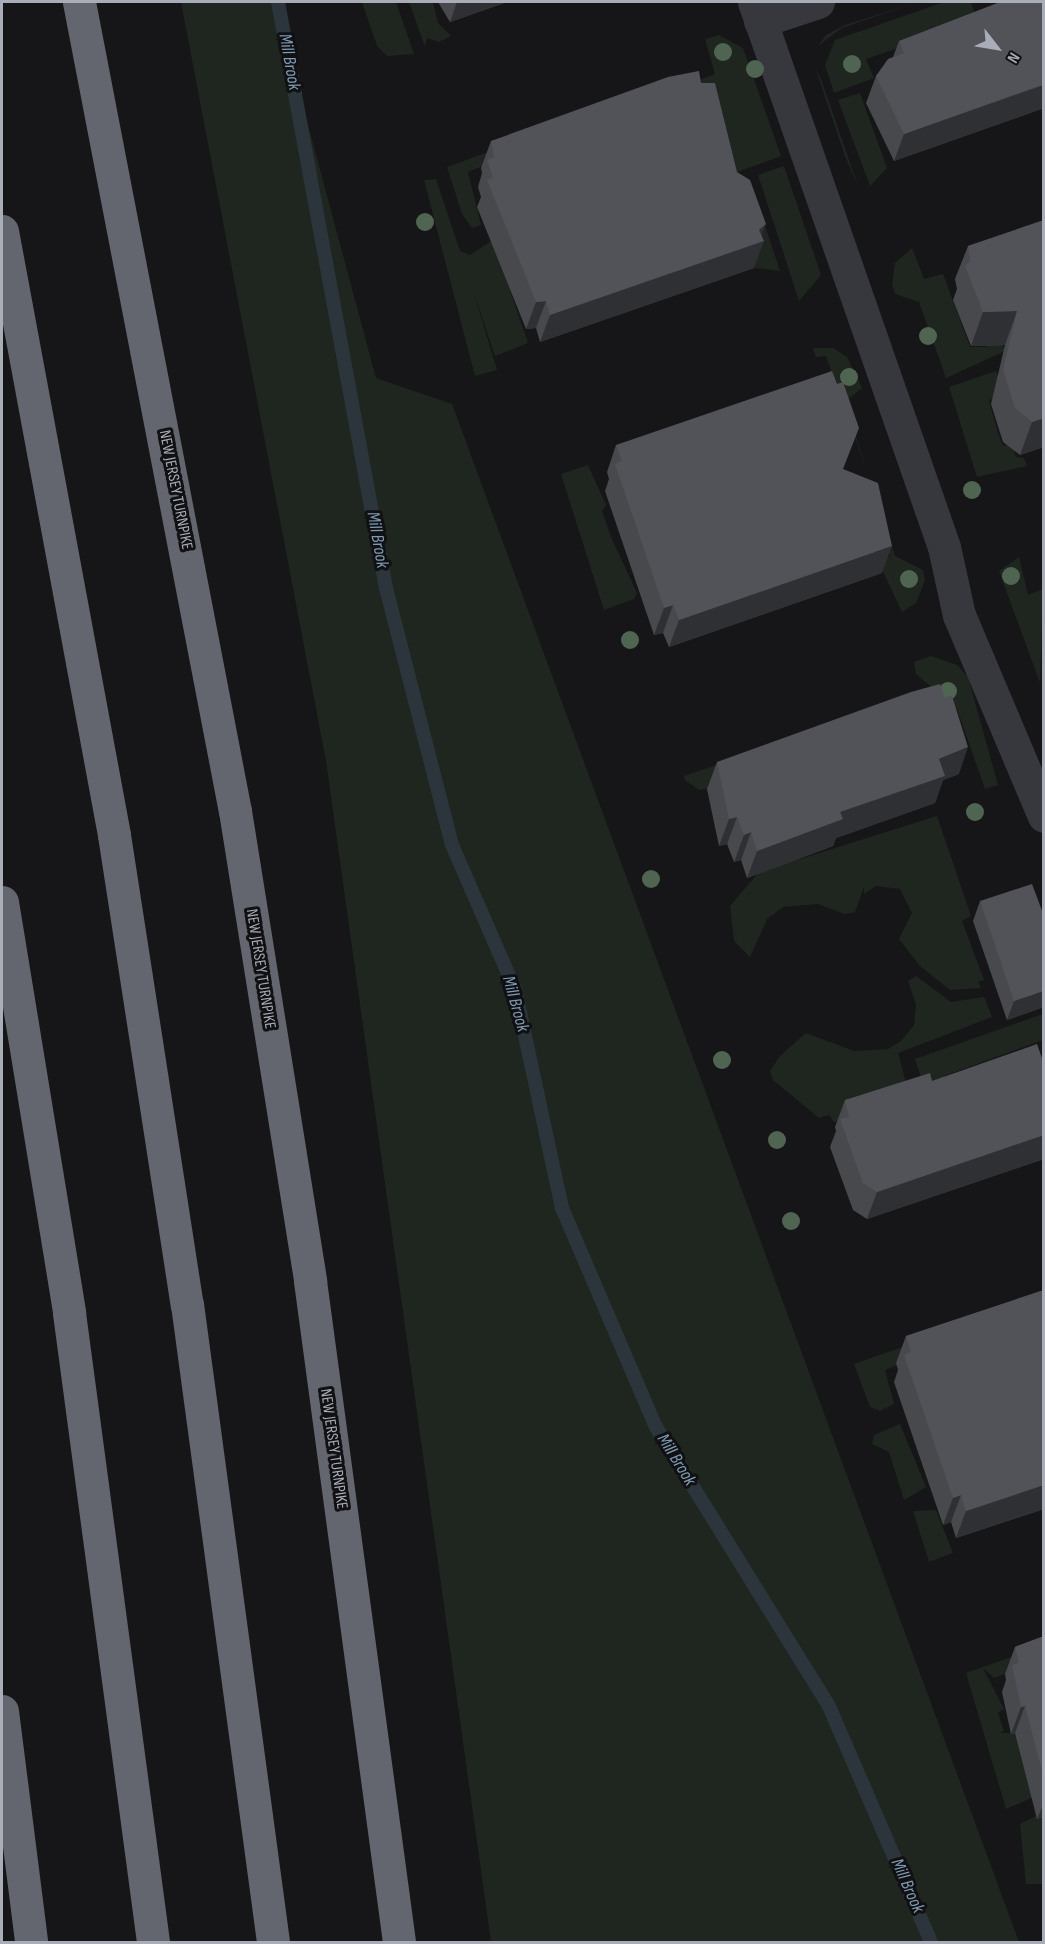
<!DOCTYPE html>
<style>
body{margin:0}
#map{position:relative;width:1045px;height:1944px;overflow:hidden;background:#161618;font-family:"Sofia Sans Condensed",sans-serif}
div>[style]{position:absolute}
.green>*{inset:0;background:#1e261f}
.stream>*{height:14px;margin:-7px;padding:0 7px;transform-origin:7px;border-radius:7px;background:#2c353c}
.street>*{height:33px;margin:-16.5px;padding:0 16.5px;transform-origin:16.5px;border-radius:16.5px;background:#37383d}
.highway>*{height:33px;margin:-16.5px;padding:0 16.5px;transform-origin:16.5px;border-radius:16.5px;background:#63666e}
.trees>*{width:18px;height:18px;margin:-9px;border-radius:50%;background:#506452}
.wall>*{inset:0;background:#47494d}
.shaded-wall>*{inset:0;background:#2f3033}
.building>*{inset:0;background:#525359}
span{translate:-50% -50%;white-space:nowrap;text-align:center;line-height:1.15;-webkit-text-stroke:6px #111113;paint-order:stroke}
.street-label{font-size:16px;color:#a8adb8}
.water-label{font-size:18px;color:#7f9bb3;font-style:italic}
.frame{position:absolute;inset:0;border:3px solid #a8adb8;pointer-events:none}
.north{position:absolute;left:967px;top:18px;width:60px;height:60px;-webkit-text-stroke:4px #111113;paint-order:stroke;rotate:121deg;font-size:16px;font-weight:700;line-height:24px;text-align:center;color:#a8adb8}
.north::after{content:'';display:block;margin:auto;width:21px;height:27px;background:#a8adb8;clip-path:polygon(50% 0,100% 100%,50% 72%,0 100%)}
</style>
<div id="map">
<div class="green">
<div style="clip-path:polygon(181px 2px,275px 2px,376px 378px,452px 404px,1019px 1942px,491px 1942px,326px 761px)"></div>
<div style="clip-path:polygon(362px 2px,396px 2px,414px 54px,387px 56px,377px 46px)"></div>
<div style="clip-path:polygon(409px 2px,433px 2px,438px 23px,451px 36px,439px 42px,427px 38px,425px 47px)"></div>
<div style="clip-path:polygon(918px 2px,842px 28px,818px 46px,826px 35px,845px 25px)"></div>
<div style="clip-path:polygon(944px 2px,971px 2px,978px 21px,866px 59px,874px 78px,834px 93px,825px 65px,835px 40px)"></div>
<div style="clip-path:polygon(719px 35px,743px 48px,781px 156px,735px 173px,656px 97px,715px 74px,705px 39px)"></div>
<div style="clip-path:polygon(815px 67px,822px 82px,858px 186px,845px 156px)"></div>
<div style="clip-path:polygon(860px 93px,887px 168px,870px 186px,838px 100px)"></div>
<div style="clip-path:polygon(554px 128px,531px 147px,468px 172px,481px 225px,472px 228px,462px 214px,447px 167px)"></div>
<div style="clip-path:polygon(784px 166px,821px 275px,799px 301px,758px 175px)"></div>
<div style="clip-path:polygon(436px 179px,460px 251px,470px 255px,493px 240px,528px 343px,495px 356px,473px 290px,497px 370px,475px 376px,424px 180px)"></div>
<div style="clip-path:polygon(749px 180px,751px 182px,780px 271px,755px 268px,751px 257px)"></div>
<div style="clip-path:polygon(912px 248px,924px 279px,943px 274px,970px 347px,986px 347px,998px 333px,1005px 351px,946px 378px,919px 302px,895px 294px,892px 284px,895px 263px)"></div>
<div style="clip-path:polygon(813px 348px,833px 348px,847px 357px,862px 388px,845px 402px,868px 474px,826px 356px,816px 357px)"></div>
<div style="clip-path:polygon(996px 371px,1003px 389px,989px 401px,998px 433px,1003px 446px,1011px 443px,1016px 457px,1024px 458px,1027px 466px,977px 477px,949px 387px)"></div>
<div style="clip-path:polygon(588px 465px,606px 505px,602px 511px,611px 537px,637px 593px,634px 599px,604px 610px,561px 474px)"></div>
<div style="clip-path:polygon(875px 487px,895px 556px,923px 570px,925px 580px,916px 603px,902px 612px,879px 563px,890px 556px,873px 504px)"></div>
<div style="clip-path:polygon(1019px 557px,1028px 595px,1043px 589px,1040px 683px,999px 571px)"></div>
<div style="clip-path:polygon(931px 656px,957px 665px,968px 677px,998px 785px,985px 789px,957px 709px,916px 674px,914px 662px)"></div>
<div style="clip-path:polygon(755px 752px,789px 758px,711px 788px,699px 790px,685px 780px,684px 776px)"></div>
<div style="clip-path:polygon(937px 816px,971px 916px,962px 921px,984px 980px,978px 982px,981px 988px,950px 990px,920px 966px,899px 939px,912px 913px,900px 889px,876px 886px,864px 894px,864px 887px,855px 912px,845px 914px,818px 904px,783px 907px,767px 919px,750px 957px,734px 941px,730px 906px,759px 872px)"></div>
<div style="clip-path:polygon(916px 976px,951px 1002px,984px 997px,992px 1017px,898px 1053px,911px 1101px,834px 1122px,829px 1115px,819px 1118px,773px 1080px,770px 1071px,780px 1056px,806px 1033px,854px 1051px,888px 1049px,901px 1041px,914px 1025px,916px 1005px,908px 981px)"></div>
<div style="clip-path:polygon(1043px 1014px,1043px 1040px,944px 1076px,952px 1099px,931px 1108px,915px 1059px)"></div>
<div style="clip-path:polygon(977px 1321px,944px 1347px,885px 1370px,894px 1404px,880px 1411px,870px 1407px,854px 1364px)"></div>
<div style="clip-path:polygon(900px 1424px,926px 1487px,904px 1500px,889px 1452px,872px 1444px,874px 1435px)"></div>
<div style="clip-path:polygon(936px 1510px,953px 1553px,929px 1562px,913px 1511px)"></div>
<div style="clip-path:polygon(1042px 1646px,1043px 1659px,994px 1678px,983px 1668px,1004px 1709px,998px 1713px,1004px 1731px,1000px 1733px,1015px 1733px,1036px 1796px,1006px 1809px,966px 1673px)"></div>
<div style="clip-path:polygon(1036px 1816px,1043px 1817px,1043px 1884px,1026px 1884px,1020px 1824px)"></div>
</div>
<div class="stream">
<div style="left:278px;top:2px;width:596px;rotate:79.56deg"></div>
<div style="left:386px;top:588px;width:265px;rotate:75.6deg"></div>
<div style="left:452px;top:845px;width:157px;rotate:66.4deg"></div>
<div style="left:515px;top:989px;width:224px;rotate:77.9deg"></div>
<div style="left:562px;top:1208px;width:238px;rotate:66.8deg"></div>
<div style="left:656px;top:1427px;width:326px;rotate:58.2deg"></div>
<div style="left:828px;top:1704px;width:259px;rotate:66.6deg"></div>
</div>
<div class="street">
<div style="left:754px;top:2px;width:577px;rotate:70.78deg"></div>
<div style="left:944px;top:547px;width:70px;rotate:77.6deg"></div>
<div style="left:959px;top:615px;width:218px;rotate:67.1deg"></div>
<div style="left:760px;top:21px;width:61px;rotate:-18.1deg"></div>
</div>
<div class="highway">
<div style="left:79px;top:2px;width:824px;rotate:79.09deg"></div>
<div style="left:235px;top:811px;width:476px;rotate:80.9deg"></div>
<div style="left:310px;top:1281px;width:667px;rotate:82.33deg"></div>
<div style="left:2px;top:231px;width:614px;rotate:79.49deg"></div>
<div style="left:114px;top:835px;width:475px;rotate:81.2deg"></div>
<div style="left:187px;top:1304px;width:644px;rotate:82.32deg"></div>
<div style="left:2px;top:902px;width:416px;rotate:80.7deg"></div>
<div style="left:69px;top:1313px;width:635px;rotate:82.39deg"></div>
<div style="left:2px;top:1711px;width:233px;rotate:82.8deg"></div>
</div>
<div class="trees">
<div style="left:723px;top:52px"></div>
<div style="left:852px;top:64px"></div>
<div style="left:755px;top:69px"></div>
<div style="left:425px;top:222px"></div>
<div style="left:928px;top:336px"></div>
<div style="left:849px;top:377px"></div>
<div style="left:972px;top:490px"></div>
<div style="left:1011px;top:576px"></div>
<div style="left:909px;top:579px"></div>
<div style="left:630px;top:640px"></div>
<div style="left:948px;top:691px"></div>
<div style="left:975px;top:812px"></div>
<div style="left:651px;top:879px"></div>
<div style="left:722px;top:1060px"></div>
<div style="left:777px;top:1140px"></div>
<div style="left:791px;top:1221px"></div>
</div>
<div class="wall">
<div style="clip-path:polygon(438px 2px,507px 2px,450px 22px)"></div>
<div style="clip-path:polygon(1044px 2px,1044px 108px,894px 161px,866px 103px,876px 76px,893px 57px,899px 41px)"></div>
<div style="clip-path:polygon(701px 83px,761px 235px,754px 268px,540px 342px,536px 328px,526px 329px,477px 207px,481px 197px,478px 187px,482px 173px,481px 168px,491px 141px)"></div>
<div style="clip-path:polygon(1044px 220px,1044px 447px,1020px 455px,1003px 442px,991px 404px,1005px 345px,971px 346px,953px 300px,957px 289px,955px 279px,968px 246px)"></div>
<div style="clip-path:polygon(616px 445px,843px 469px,882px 573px,669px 647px,663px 633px,654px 635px,605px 491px,609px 479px,607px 472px)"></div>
<div style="clip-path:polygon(717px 762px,959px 774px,943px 780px,935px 803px,836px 838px,833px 846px,747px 878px,741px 860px,734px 862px,727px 844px,719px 846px,707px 789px)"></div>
<div style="clip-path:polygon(980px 901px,1044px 1007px,1007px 1020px,973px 921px)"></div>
<div style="clip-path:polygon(1044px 1061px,1044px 1159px,867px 1219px,853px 1210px,830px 1147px,836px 1131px,835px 1127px,845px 1100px,932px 1081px)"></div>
<div style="clip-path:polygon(1044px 1290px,1044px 1509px,956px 1538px,951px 1522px,943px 1525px,894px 1382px,898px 1370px,896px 1363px,906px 1336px)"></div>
<div style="clip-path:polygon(1044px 1636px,1044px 1817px,1037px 1819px,1015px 1733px,1011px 1734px,1002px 1692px,1006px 1680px,1005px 1674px,1015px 1647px)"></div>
</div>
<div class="shaded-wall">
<div style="clip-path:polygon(457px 2px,507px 2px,450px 22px)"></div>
<div style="clip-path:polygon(1044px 85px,1044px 108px,894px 161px,904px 134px)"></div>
<div style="clip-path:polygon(766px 224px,759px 242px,764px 241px,754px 268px,540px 342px,550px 315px,759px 230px)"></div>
<div style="clip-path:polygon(546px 301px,536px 328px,526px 329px,536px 302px)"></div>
<div style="clip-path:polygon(1017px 311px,1005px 345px,971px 346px,983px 312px)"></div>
<div style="clip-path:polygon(1044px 418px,1044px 447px,1020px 455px,1032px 422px)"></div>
<div style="clip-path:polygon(892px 546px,882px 573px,669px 647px,679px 620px)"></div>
<div style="clip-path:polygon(673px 605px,663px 633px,654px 635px,664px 608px)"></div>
<div style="clip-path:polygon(968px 747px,959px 774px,943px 780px,935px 803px,836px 838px,833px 846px,747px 878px,757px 851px,840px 812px,939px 759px)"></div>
<div style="clip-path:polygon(737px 817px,727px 844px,719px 846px,729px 819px)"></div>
<div style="clip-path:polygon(751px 832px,741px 860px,734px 862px,744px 835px)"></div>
<div style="clip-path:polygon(1044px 991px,1044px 1007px,1007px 1020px,1014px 1001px)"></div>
<div style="clip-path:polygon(1044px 1135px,1044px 1159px,867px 1219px,877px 1192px)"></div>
<div style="clip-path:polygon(1044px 1485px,1044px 1509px,956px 1538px,966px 1511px)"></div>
<div style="clip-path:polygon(961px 1495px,951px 1522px,943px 1525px,953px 1498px)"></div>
<div style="clip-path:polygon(1025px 1706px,1015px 1733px,1011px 1734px,1021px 1707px)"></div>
<div style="clip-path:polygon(1044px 1802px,1044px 1817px,1037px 1819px)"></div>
</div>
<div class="building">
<div style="clip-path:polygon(1000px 2px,1044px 2px,1044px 84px,904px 134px,876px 76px,888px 59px,904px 53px,899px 41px)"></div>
<div style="clip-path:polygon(699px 71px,701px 83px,715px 83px,737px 172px,750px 180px,766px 224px,759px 230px,764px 241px,550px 315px,546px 301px,536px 302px,487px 180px,493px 177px,487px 160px,494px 157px,491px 141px,668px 77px)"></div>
<div style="clip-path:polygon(1044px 220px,1044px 418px,1032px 422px,1015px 408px,1003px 370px,1017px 311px,983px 312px,965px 266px,970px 261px,968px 246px)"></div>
<div style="clip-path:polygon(832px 371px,837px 384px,843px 382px,859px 428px,843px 469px,878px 483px,892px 546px,679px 620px,673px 605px,664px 608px,615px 464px,622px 461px,616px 445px)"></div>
<div style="clip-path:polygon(940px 684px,944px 697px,952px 696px,968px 747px,939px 759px,945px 776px,840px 812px,843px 819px,757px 851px,751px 832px,744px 835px,737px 817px,729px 819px,717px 762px,911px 692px)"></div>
<div style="clip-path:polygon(1032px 884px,1044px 916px,1044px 991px,1014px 1001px,980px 901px)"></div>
<div style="clip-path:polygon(1037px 1044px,1043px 1061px,1044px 1061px,1044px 1135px,877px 1192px,863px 1183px,840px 1119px,849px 1117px,845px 1100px,930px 1073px,932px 1081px)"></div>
<div style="clip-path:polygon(1044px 1290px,1044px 1485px,966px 1511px,961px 1495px,953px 1498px,904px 1355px,911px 1352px,906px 1336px)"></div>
<div style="clip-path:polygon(1044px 1636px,1044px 1778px,1025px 1706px,1021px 1707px,1012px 1665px,1019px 1663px,1015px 1647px)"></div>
</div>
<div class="street-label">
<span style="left:175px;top:490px;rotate:79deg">NEW JERSEY TURNPIKE</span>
<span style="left:260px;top:969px;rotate:81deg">NEW JERSEY TURNPIKE</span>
<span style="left:333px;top:1449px;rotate:82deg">NEW JERSEY TURNPIKE</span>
</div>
<div class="water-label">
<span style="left:289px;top:62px;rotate:80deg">Mill Brook</span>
<span style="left:377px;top:540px;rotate:80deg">Mill Brook</span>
<span style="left:515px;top:1004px;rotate:74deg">Mill Brook</span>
<span style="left:676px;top:1460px;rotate:58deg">Mill Brook</span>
<span style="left:907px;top:1886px;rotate:66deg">Mill Brook</span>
</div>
<div class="frame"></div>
<div class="north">N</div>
</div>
